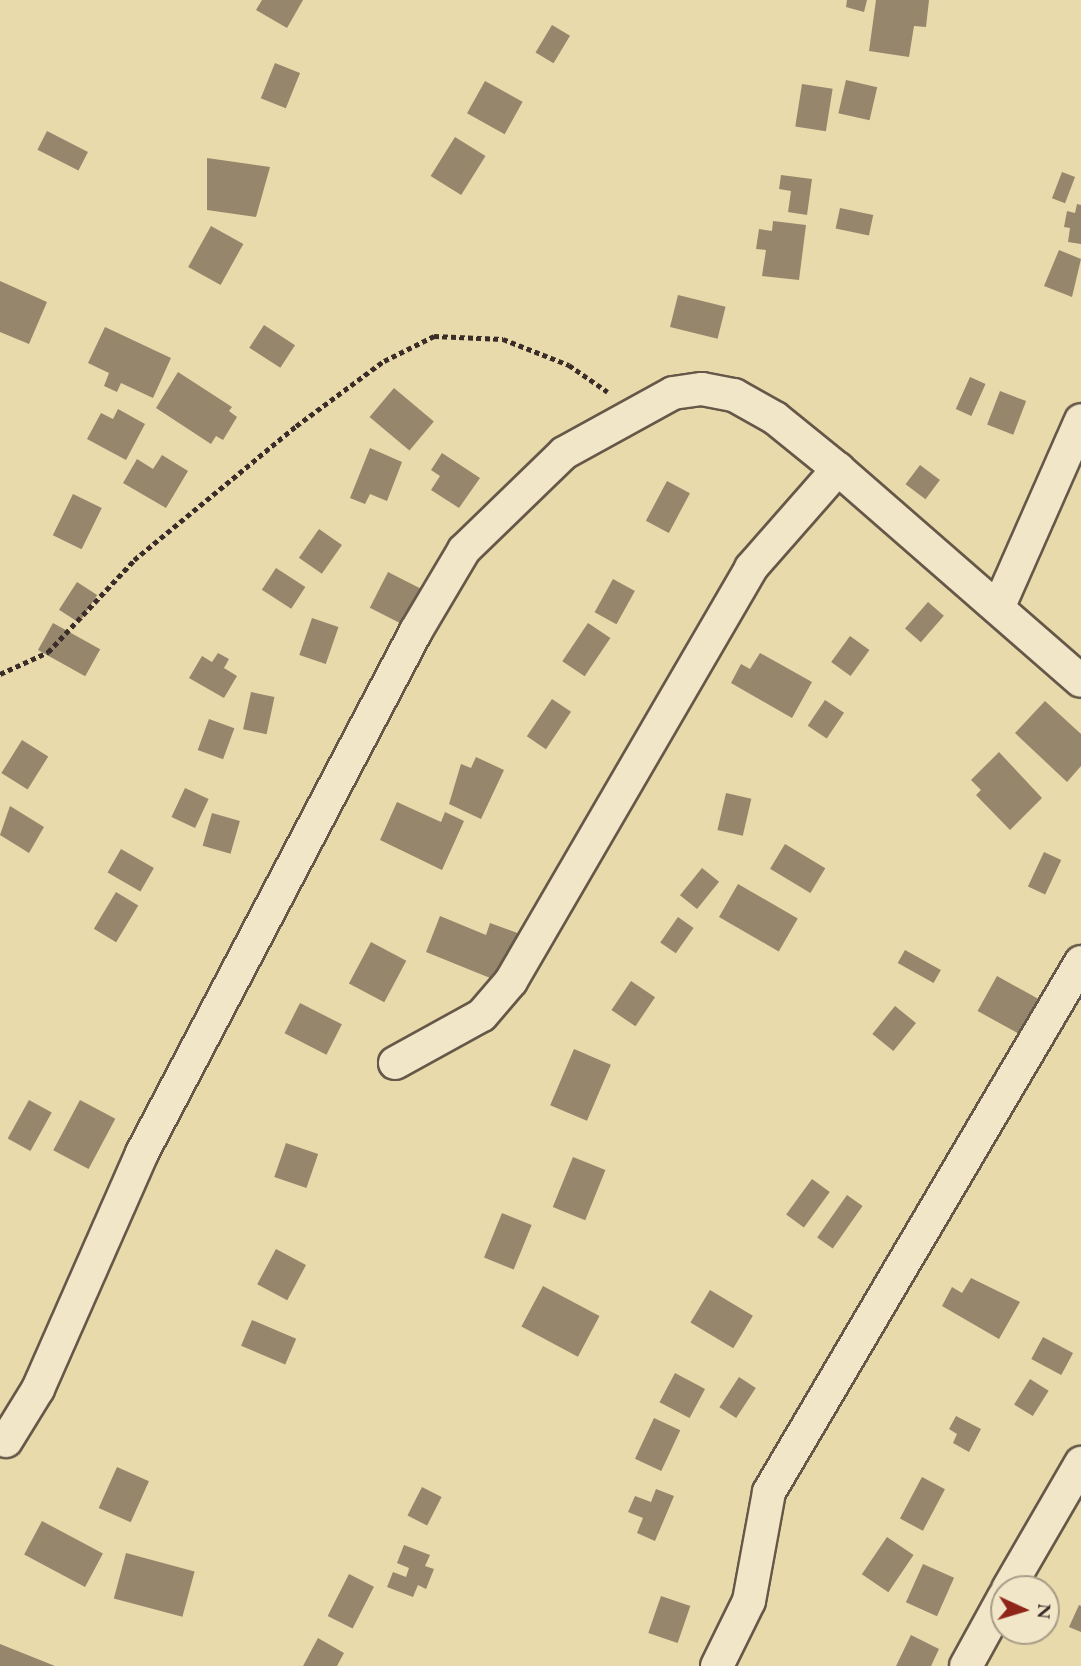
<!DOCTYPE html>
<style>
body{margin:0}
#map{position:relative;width:1081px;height:1666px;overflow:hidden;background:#e9daab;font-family:"EB Garamond",serif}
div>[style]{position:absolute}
.building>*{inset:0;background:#95866c;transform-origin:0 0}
.path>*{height:4.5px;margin-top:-2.25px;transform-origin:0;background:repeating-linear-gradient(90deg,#3a2c28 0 5px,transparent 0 8.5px)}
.roads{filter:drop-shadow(2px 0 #665849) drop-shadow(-2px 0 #665849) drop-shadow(0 2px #665849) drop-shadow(0 -2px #665849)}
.street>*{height:32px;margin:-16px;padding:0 16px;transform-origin:16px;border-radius:16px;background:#f1e7c8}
span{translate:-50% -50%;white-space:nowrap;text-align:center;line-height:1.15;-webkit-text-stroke:5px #f1e7c8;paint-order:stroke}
.north{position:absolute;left:990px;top:1575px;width:70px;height:70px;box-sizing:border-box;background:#f1e7c8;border:2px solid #a89c88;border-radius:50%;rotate:94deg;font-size:19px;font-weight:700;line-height:28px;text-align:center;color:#3a2c28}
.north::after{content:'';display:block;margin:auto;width:24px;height:32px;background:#8f2418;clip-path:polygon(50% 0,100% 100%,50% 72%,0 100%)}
</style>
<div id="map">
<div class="building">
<div style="clip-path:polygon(262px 0,303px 0,287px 28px,256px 10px)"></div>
<div style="clip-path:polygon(847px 0,867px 0,864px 12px,846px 7px)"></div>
<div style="clip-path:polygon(876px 0,929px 0,926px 27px,914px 26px,909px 57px,869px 51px)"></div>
<div style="left:552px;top:25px;width:21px;height:32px;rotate:31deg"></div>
<div style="left:275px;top:63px;width:27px;height:38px;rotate:22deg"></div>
<div style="left:846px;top:80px;width:32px;height:34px;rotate:13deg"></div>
<div style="left:485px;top:81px;width:43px;height:37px;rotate:29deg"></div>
<div style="left:802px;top:84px;width:31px;height:43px;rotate:9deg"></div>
<div style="left:47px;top:131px;width:46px;height:21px;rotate:27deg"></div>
<div style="left:455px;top:137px;width:36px;height:46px;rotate:32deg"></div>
<div style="clip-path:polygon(207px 158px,270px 167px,256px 217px,207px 210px)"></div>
<div style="left:1062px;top:172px;width:14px;height:28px;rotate:21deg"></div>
<div style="clip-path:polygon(781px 175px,812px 179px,807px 215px,788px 212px,791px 191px,779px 189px)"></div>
<div style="clip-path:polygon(1077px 204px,1081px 205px,1081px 244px,1068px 242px,1070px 228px,1064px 227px,1067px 211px,1075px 213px)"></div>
<div style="left:840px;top:208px;width:34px;height:21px;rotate:12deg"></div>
<div style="clip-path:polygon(773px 221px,806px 225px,799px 280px,762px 276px,766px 250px,756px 249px,759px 229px,772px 231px)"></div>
<div style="left:211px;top:226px;width:37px;height:47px;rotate:29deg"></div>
<div style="clip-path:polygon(1059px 250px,1081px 259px,1072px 297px,1044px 286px)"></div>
<div style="clip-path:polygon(0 281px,47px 302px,29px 344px,0 332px)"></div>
<div style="left:678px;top:295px;width:49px;height:33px;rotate:14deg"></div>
<div style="left:264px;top:325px;width:37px;height:27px;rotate:33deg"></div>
<div style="clip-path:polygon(105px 327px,171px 358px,153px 398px,121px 383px,117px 392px,104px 386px,109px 373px,88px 363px)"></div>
<div style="clip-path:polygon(178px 372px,232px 407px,229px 411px,237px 417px,223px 440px,216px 436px,211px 444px,156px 408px)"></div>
<div style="left:970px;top:377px;width:17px;height:35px;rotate:24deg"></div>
<div style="left:394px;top:388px;width:52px;height:38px;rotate:40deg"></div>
<div style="left:1000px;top:391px;width:28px;height:36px;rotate:21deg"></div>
<div style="clip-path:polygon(118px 409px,145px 424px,126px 460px,87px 439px,101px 413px,113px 419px)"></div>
<div style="clip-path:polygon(370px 448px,402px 462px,387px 501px,370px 494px,365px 504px,350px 498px)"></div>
<div style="clip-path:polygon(442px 453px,480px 478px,459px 508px,431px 490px,440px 476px,431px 470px)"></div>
<div style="clip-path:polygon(162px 455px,188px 471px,166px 508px,123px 483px,137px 459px,153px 469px)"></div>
<div style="left:920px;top:465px;width:25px;height:24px;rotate:37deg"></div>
<div style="left:667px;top:481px;width:26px;height:45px;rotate:28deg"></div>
<div style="left:73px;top:494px;width:32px;height:46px;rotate:26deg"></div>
<div style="left:319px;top:529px;width:28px;height:35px;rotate:35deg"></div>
<div style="left:276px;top:568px;width:35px;height:26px;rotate:33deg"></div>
<div style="left:388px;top:572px;width:37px;height:40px;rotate:27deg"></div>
<div style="left:613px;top:579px;width:25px;height:38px;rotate:29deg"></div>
<div style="left:77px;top:582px;width:24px;height:33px;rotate:33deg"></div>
<div style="left:928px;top:602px;width:21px;height:35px;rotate:41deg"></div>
<div style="left:312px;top:618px;width:28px;height:39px;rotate:19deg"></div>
<div style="left:53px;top:623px;width:54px;height:31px;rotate:29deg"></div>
<div style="left:588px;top:623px;width:27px;height:46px;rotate:34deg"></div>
<div style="left:850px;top:636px;width:24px;height:32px;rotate:36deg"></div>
<div style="clip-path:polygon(218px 653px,229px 659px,224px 668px,237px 676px,224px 698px,189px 678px,202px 656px,212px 662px)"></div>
<div style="clip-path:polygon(760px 653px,812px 682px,792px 718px,731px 683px,741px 664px,750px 669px)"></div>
<div style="left:251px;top:692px;width:24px;height:38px;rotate:12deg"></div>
<div style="left:552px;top:699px;width:23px;height:45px;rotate:34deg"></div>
<div style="left:825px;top:700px;width:23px;height:31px;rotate:34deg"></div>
<div style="clip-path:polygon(1045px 701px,1081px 734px,1081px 766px,1067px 782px,1015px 733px)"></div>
<div style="left:209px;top:719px;width:27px;height:33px;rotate:20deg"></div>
<div style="left:22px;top:740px;width:31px;height:39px;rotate:32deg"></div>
<div style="clip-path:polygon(999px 752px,1042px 798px,1010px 830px,976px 795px,981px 790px,971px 780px)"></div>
<div style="clip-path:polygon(476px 757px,504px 770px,481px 819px,449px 804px,461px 764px,471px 768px)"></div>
<div style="left:185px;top:788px;width:26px;height:32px;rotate:25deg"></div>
<div style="left:726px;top:793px;width:26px;height:38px;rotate:13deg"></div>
<div style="clip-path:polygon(397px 802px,441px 822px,445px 812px,464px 821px,442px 870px,380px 840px)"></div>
<div style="clip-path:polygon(10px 806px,44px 827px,29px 853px,0 835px)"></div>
<div style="left:212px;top:813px;width:29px;height:34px;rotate:16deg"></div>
<div style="left:785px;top:844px;width:47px;height:29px;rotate:31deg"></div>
<div style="left:121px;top:849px;width:38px;height:27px;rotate:30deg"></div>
<div style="left:1044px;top:852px;width:19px;height:38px;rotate:25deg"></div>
<div style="left:702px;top:868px;width:22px;height:35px;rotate:39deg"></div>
<div style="left:738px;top:884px;width:69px;height:38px;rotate:30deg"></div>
<div style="left:116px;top:892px;width:26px;height:43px;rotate:31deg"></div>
<div style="clip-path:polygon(440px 916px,486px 935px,490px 923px,520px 934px,500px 982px,426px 952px)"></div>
<div style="left:678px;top:917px;width:19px;height:31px;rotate:35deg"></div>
<div style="left:371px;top:942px;width:40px;height:47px;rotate:28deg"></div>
<div style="left:905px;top:950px;width:41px;height:15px;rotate:29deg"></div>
<div style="left:997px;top:976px;width:49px;height:40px;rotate:29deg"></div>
<div style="left:631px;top:981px;width:29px;height:35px;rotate:34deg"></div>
<div style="left:300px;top:1003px;width:47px;height:34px;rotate:27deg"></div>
<div style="left:895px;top:1006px;width:27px;height:36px;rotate:39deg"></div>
<div style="left:574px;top:1049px;width:40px;height:61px;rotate:23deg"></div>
<div style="left:29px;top:1100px;width:26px;height:44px;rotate:29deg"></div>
<div style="left:80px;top:1100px;width:40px;height:57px;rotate:28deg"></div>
<div style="left:286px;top:1143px;width:34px;height:36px;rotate:19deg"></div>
<div style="left:573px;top:1157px;width:35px;height:54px;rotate:22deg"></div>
<div style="left:812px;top:1179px;width:22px;height:44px;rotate:36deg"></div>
<div style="left:847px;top:1195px;width:19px;height:52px;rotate:35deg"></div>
<div style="left:502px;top:1213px;width:32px;height:48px;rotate:22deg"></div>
<div style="left:276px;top:1249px;width:34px;height:40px;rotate:28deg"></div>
<div style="clip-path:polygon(971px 1278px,1020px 1302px,999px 1339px,942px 1306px,952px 1287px,962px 1293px)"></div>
<div style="left:543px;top:1286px;width:64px;height:46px;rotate:28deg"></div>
<div style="left:710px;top:1290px;width:50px;height:38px;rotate:31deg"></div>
<div style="left:252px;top:1320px;width:48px;height:28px;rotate:23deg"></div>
<div style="left:1043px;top:1337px;width:34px;height:25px;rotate:28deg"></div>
<div style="left:675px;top:1373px;width:34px;height:33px;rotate:28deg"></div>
<div style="left:739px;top:1377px;width:20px;height:36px;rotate:33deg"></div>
<div style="left:1030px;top:1379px;width:22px;height:30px;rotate:32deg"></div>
<div style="clip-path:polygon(956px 1416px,981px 1429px,969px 1452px,953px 1443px,957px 1434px,949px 1429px)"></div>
<div style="left:654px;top:1418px;width:29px;height:45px;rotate:25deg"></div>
<div style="left:117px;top:1467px;width:35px;height:45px;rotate:24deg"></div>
<div style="left:922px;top:1477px;width:26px;height:47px;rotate:28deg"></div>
<div style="left:422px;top:1487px;width:22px;height:32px;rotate:27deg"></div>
<div style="clip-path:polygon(656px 1489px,674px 1496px,655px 1541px,637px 1533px,643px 1518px,628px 1512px,635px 1496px,651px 1502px)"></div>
<div style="left:42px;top:1521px;width:69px;height:38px;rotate:28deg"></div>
<div style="left:887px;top:1537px;width:32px;height:45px;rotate:34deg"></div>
<div style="clip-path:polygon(404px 1545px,430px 1555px,425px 1566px,434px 1569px,426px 1589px,418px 1585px,413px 1597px,387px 1587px,393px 1572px,406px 1577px,409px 1568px,397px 1563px)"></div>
<div style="left:126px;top:1553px;width:71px;height:47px;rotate:15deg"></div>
<div style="left:923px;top:1564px;width:34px;height:42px;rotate:24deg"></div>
<div style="left:349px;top:1574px;width:28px;height:47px;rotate:27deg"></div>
<div style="left:661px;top:1596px;width:31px;height:39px;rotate:19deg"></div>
<div style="clip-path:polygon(1079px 1605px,1081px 1606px,1081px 1632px,1069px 1627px)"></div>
<div style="clip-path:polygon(911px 1635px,939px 1649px,931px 1666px,896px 1666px)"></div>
<div style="clip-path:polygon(318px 1638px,344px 1653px,337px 1666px,303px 1666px)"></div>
<div style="clip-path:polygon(0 1644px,55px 1666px,0 1666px)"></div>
</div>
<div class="path">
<div style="left:0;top:674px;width:53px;rotate:-24.6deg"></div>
<div style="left:48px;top:652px;width:126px;rotate:-46.9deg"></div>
<div style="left:134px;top:560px;width:210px;rotate:-39.6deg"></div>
<div style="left:296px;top:426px;width:109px;rotate:-36.5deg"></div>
<div style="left:384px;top:361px;width:56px;rotate:-26.6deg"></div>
<div style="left:434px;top:336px;width:69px;rotate:2.5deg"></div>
<div style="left:503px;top:339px;width:71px;rotate:21.5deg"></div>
<div style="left:569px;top:365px;width:47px;rotate:34.7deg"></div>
</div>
<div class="roads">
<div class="street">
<div style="left:999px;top:606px;width:203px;rotate:-66.2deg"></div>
<div style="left:395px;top:1063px;width:99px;rotate:-28.9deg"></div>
<div style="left:482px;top:1015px;width:45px;rotate:-49.5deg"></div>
<div style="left:511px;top:981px;width:478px;rotate:-59.8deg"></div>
<div style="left:751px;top:568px;width:132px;rotate:-48.7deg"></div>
<div style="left:6px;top:1441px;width:61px;rotate:-58.4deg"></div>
<div style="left:38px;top:1389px;width:258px;rotate:-66.2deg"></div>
<div style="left:142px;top:1153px;width:590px;rotate:-62.3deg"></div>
<div style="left:416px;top:631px;width:94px;rotate:-59.3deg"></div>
<div style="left:464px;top:550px;width:139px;rotate:-44.1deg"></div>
<div style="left:564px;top:453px;width:124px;rotate:-28.8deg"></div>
<div style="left:673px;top:393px;width:29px;rotate:-8deg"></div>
<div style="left:702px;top:389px;width:33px;rotate:11deg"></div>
<div style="left:734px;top:395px;width:47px;rotate:29.3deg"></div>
<div style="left:775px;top:418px;width:81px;rotate:39deg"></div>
<div style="left:838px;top:469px;width:322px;rotate:41.1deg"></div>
<div style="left:1008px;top:1589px;width:146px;rotate:-59.9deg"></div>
<div style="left:717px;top:1666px;width:72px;rotate:-63.8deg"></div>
<div style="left:749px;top:1601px;width:111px;rotate:-79.6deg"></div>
<div style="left:769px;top:1492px;width:615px;rotate:-59.52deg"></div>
<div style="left:966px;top:1666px;width:79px;rotate:-61.2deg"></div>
</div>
</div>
<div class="north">N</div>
</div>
